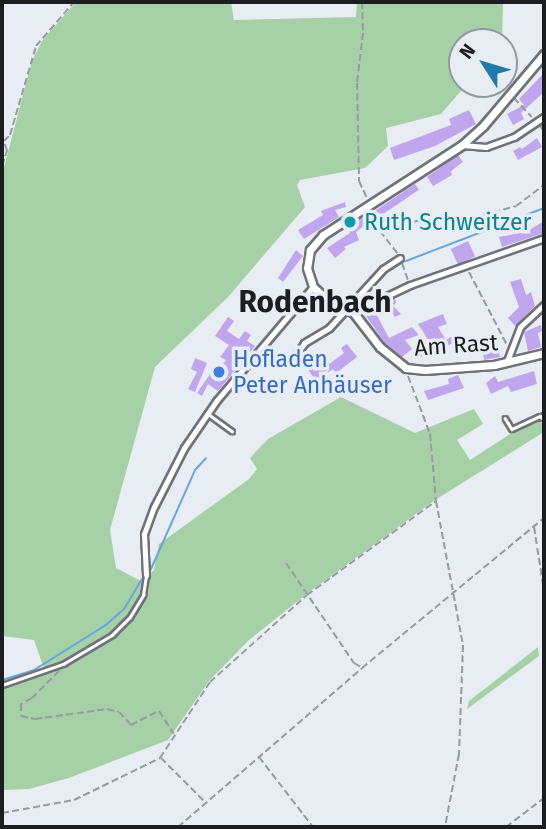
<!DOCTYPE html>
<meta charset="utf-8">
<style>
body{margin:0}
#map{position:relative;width:546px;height:829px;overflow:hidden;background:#e8ecf3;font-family:"Fira Sans",sans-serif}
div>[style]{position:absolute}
.green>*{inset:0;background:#a6d1a7}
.stream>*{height:2px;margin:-1px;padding:0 1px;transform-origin:1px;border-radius:1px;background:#68a7de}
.building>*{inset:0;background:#bfa6ed;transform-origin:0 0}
.path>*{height:2px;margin-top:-1px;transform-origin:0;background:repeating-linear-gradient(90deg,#989aa0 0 7px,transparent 0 10.5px)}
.roads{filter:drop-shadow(2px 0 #6f7379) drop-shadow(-2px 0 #6f7379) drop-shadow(0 2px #6f7379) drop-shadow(0 -2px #6f7379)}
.service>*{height:2.5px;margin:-1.25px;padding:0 1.25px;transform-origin:1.25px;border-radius:1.25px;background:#fff}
.minor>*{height:5px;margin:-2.5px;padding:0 2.5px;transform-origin:2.5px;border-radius:2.5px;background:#fff}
.tertiary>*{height:7px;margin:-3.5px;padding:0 3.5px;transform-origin:3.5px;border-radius:3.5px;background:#fff}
.dots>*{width:19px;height:19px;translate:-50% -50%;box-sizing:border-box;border:4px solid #e8ecf3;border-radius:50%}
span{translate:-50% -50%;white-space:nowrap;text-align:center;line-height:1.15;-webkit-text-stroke:7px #e8ecf3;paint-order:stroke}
.culture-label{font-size:23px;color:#0d838f}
.left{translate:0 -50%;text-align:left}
.street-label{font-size:23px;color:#1c1d20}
.shop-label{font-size:23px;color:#366cbe}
.district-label{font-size:30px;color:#1c1d20;font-weight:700}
.frame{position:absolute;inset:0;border:4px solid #1c1d20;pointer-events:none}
.north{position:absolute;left:448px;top:28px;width:70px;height:70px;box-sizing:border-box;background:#e8ecf3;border:2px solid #96999f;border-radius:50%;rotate:307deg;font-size:19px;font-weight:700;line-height:28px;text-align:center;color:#1c1d20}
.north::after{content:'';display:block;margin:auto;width:24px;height:32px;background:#217aa8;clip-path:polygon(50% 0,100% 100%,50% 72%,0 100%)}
</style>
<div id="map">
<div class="green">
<div style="clip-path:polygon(76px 2px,231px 2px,234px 20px,356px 17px,357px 2px,503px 2px,502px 42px,462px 42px,462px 84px,467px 84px,441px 114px,386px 128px,388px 146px,365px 168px,300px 180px,297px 185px,305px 207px,228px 297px,155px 367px,110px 530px,116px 568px,141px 581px,154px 570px,159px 544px,249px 479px,257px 469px,250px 458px,268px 439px,341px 397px,415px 433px,474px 409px,483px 424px,457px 440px,470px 460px,536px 417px,544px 426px,544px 432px,435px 500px,308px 593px,249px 640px,209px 681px,168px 740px,69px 778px,29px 789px,2px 790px,2px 685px,45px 671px,34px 640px,2px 636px,2px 175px,32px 61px,42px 41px)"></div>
<div style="clip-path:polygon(538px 647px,539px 656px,467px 709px,469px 701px)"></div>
</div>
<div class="stream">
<div style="left:406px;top:261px;width:148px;rotate:-21deg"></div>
<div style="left:393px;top:265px;width:7px;rotate:-27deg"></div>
<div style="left:151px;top:569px;width:108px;rotate:-66deg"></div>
<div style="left:195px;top:470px;width:16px;rotate:-47deg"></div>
<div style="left:2px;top:680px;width:34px;rotate:-17deg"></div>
<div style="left:34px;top:670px;width:85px;rotate:-32deg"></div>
<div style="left:106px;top:625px;width:24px;rotate:-42deg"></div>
<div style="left:124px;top:609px;width:35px;rotate:-59deg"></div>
</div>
<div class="building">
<div style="clip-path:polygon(544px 73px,544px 92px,521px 113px,524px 119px,513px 125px,507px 114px,524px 105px,519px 99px)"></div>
<div style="clip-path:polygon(469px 110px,476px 124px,435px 146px,394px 160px,390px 148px,451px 125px,449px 119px)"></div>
<div style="clip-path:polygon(537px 138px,542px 147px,518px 160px,513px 151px,520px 147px,522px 149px)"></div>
<div style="clip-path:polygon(458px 155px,463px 162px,451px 171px,452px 175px,433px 186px,427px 177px)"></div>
<div style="left:415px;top:184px;width:7px;height:48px;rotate:56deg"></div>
<div style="clip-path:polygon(345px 202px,346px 207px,335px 210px,339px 217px,304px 239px,298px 230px,323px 215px,321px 211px)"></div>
<div style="clip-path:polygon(362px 217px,366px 224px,356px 232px,359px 240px,344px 247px,346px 249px,335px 258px,327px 248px,350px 233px,348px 228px)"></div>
<div style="clip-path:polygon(544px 221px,544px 233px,502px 247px,499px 237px,526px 232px)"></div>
<div style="left:468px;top:241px;width:17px;height:19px;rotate:65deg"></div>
<div style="clip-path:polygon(296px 250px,303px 256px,283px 282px,278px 278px)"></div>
<div style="clip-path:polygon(521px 279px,526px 295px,531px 292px,535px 306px,515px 326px,508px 318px,519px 307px,510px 282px)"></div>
<div style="clip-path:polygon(395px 298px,396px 303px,393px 306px,401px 314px,395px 317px,387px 307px,376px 314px,389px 338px,412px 327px,419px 335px,405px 340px,412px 349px,402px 357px,385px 343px,364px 313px)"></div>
<div style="clip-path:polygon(443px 314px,447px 324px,438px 327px,446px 340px,454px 335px,457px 340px,432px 356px,429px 351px,418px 359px,413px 352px,429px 341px,418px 324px)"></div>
<div style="clip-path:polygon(228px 317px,234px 321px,227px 331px,239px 339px,245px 331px,251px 335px,247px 341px,255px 346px,218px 391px,208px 384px,202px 396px,197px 393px,215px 367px,219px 370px,226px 360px,220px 357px,229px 345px,215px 336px)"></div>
<div style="clip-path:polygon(541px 325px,542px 331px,538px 333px,541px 347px,528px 351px,524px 332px)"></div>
<div style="clip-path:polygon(495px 333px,500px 357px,484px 360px,483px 352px,490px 351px,485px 337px)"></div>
<div style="clip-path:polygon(347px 344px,357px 357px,336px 373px,333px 369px,316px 381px,307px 368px,319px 359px,325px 367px,344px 353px,341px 348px)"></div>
<div style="clip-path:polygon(195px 358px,207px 363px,195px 392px,188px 389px,197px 372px,191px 369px)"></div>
<div style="clip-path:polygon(534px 371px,537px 384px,511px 392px,508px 386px,491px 394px,486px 383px,495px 376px,498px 382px)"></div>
<div style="clip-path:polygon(458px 375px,464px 388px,428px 400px,424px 391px,449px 384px,448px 379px)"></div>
</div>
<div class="path">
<div style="left:362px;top:2px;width:31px;rotate:88deg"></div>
<div style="left:363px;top:33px;width:50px;rotate:96.8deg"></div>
<div style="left:357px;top:83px;width:98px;rotate:88.8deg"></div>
<div style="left:359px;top:181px;width:21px;rotate:65deg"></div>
<div style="left:514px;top:98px;width:26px;rotate:47deg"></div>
<div style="left:540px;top:126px;width:6px;rotate:51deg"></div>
<div style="left:2px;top:166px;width:16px;rotate:-72deg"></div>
<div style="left:7px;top:151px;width:10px;rotate:-107deg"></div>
<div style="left:4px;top:141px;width:8px;rotate:-45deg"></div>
<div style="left:10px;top:135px;width:93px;rotate:-73.7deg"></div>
<div style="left:36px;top:46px;width:58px;rotate:-49.2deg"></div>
<div style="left:373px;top:211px;width:21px;rotate:71deg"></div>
<div style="left:380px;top:231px;width:29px;rotate:52deg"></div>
<div style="left:381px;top:230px;width:70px;rotate:-14deg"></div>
<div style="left:449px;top:213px;width:9px;rotate:54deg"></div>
<div style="left:454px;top:220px;width:29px;rotate:-10deg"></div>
<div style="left:483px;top:215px;width:34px;rotate:-15deg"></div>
<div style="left:516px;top:206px;width:35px;rotate:-37deg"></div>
<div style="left:402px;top:263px;width:18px;rotate:71deg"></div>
<div style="left:469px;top:272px;width:82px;rotate:62.5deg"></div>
<div style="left:408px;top:376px;width:62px;rotate:69.2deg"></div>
<div style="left:430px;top:434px;width:67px;rotate:84.9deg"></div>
<div style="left:436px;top:501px;width:147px;rotate:79.4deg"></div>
<div style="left:463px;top:645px;width:109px;rotate:92.1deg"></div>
<div style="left:459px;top:754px;width:74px;rotate:100.9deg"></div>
<div style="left:534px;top:527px;width:65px;rotate:81.1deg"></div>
<div style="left:286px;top:563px;width:121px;rotate:55.8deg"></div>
<div style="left:354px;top:663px;width:8px;rotate:30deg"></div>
<div style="left:59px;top:671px;width:38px;rotate:135deg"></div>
<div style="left:32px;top:698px;width:13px;rotate:151deg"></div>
<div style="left:21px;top:704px;width:12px;rotate:90deg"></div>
<div style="left:21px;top:716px;width:14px;rotate:12deg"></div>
<div style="left:35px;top:719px;width:73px;rotate:-7.9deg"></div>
<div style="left:107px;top:709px;width:12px;rotate:14deg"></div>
<div style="left:119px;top:712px;width:18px;rotate:47deg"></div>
<div style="left:131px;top:725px;width:31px;rotate:-27deg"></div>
<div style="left:159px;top:711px;width:27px;rotate:57deg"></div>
<div style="left:259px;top:757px;width:88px;rotate:52.4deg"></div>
<div style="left:161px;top:758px;width:64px;rotate:45deg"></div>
<div style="left:2px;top:813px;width:73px;rotate:-10.2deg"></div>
<div style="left:74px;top:800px;width:96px;rotate:-26deg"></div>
<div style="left:160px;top:758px;width:91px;rotate:-56.7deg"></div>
<div style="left:210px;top:682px;width:130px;rotate:-41.9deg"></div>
<div style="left:307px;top:595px;width:160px;rotate:-36.1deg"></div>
<div style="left:178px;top:827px;width:243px;rotate:-40.8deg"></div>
<div style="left:362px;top:668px;width:236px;rotate:-39.5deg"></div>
<div style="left:506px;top:827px;width:48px;rotate:-37.3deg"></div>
</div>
<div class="roads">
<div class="service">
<div style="left:207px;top:413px;width:31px;rotate:36deg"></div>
<div style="left:505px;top:418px;width:13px;rotate:58deg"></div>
<div style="left:512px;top:429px;width:31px;rotate:-25deg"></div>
<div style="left:2px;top:685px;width:65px;rotate:-19deg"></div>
<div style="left:63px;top:664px;width:57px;rotate:-30.6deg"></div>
<div style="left:112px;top:635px;width:25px;rotate:-45deg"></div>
<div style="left:130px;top:617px;width:26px;rotate:-59deg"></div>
<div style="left:143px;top:595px;width:20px;rotate:-81deg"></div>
</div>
<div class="minor">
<div style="left:462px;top:145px;width:24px;rotate:5deg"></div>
<div style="left:486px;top:147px;width:30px;rotate:-20deg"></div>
<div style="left:514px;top:137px;width:36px;rotate:-34deg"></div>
<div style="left:353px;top:312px;width:63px;rotate:-25.3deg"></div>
<div style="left:410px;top:285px;width:142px;rotate:-19.3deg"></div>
<div style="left:507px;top:361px;width:36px;rotate:-69deg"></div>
<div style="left:520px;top:327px;width:33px;rotate:-43deg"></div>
<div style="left:290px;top:364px;width:25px;rotate:-56deg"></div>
<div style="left:304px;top:343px;width:29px;rotate:-31deg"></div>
<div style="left:329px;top:328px;width:80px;rotate:-47.5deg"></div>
<div style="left:383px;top:269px;width:20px;rotate:-33deg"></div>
<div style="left:542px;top:417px;width:2px;rotate:-27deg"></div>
<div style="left:146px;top:575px;width:41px;rotate:-92.8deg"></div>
<div style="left:144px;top:534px;width:29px;rotate:-70deg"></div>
<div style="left:154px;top:507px;width:66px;rotate:-63deg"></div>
<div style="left:184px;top:448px;width:58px;rotate:-55.5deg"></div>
<div style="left:217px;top:400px;width:148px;rotate:-49.7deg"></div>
</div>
<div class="tertiary">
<div style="left:544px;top:54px;width:94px;rotate:130.3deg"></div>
<div style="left:483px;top:126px;width:28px;rotate:138deg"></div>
<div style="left:462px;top:145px;width:166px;rotate:147.1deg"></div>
<div style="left:323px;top:235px;width:20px;rotate:131deg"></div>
<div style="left:310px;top:250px;width:18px;rotate:99deg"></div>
<div style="left:307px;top:268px;width:20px;rotate:72deg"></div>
<div style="left:313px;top:287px;width:21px;rotate:41deg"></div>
<div style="left:329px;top:301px;width:26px;rotate:25deg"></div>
<div style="left:353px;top:312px;width:44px;rotate:52.4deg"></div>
<div style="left:380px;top:347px;width:33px;rotate:39deg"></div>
<div style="left:406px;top:368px;width:19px;rotate:6deg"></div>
<div style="left:425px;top:370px;width:69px;rotate:-4.1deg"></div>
<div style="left:494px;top:365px;width:51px;rotate:-13.5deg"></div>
</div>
</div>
<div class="dots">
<div style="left:350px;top:222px;background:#0f9aa8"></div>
<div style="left:219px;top:372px;background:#3f7fe0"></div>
</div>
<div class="culture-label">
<span class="left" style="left:364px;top:222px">Ruth Schweitzer</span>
</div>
<div class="street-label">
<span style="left:456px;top:345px;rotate:-4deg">Am Rast</span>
</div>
<div class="shop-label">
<span class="left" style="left:233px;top:372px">Hofladen<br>Peter Anhäuser</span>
</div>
<div class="district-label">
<span style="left:315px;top:302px">Rodenbach</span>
</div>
<div class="frame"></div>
<div class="north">N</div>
</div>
